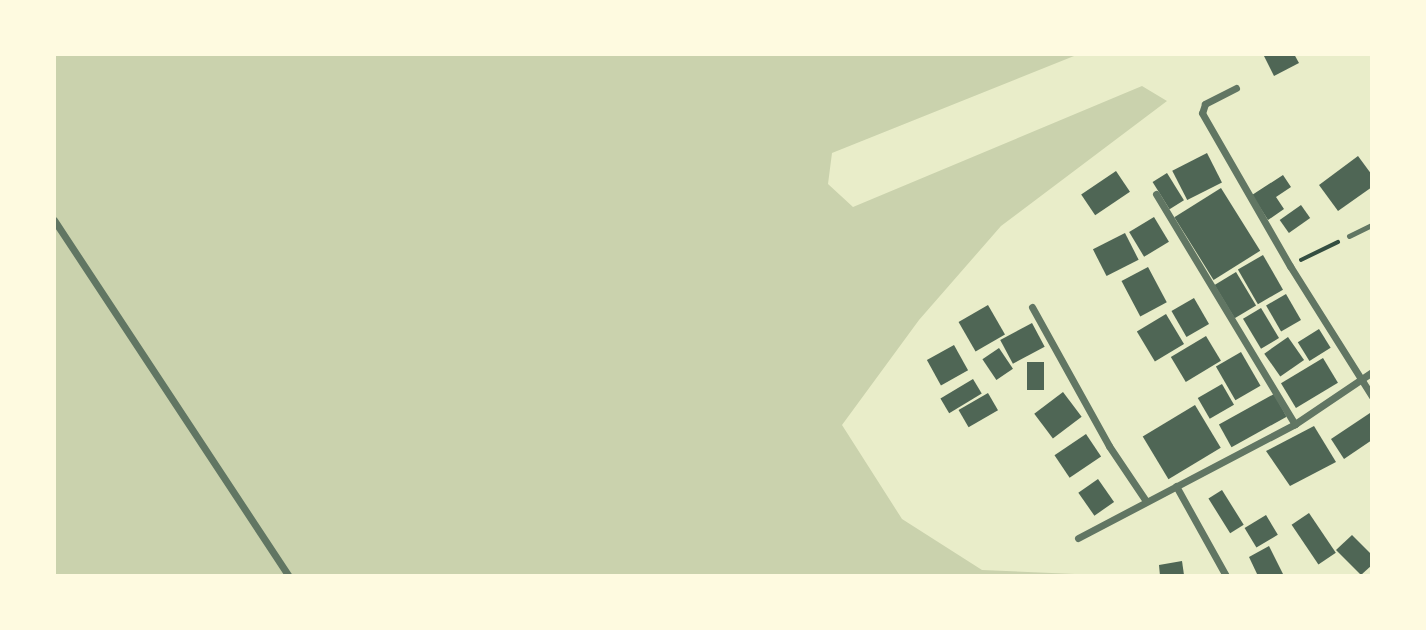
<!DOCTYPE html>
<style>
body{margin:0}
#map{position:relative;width:1426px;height:630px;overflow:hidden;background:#e9edc9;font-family:"Open Sans",sans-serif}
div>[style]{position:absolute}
.green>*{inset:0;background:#cad2ad}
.building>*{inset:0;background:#4f6655;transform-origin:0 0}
.path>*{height:3.5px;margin:-1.75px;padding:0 1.75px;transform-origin:1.75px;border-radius:1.75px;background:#344e41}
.service>*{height:5px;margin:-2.5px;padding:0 2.5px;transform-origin:2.5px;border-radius:2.5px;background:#617663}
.minor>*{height:7px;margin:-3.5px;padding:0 3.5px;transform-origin:3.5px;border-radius:3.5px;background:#617663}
span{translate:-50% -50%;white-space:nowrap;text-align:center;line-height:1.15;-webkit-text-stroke:6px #fefae0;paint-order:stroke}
.frame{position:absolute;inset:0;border:56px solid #fefae0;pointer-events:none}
</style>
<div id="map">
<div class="green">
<div style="clip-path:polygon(54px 54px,1079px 54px,832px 153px,828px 184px,853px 207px,1142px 86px,1167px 101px,1001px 226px,919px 320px,842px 425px,902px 519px,982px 570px,1122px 576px,54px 576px)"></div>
</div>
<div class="building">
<div style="clip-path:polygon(1263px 54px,1294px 54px,1299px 63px,1274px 76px)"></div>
<div style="left:1207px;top:153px;width:33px;height:39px;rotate:63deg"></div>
<div style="clip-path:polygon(1358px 156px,1372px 175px,1372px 187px,1338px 211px,1319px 185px)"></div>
<div style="left:1116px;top:171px;width:25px;height:42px;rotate:56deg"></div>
<div style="left:1167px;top:173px;width:32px;height:17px;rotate:58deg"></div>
<div style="clip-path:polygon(1283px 175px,1291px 187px,1276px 197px,1284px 209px,1268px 220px,1252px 195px)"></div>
<div style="left:1221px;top:188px;width:74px;height:55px;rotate:58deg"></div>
<div style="left:1301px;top:205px;width:16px;height:26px;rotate:55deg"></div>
<div style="left:1154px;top:217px;width:29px;height:29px;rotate:59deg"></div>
<div style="left:1125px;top:233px;width:30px;height:36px;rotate:63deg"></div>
<div style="left:1263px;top:255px;width:40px;height:29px;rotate:60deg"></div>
<div style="left:1148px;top:267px;width:40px;height:30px;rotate:62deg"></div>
<div style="left:1236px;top:272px;width:39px;height:25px;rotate:59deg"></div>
<div style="left:1286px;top:294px;width:30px;height:23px;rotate:60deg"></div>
<div style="left:1194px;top:298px;width:30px;height:26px;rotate:60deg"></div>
<div style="left:988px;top:305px;width:34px;height:34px;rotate:60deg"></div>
<div style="left:1261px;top:308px;width:35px;height:21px;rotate:59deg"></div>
<div style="left:1166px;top:314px;width:35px;height:34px;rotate:59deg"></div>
<div style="left:1032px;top:323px;width:27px;height:36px;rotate:62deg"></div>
<div style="left:1319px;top:329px;width:22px;height:25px;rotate:58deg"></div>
<div style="left:1206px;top:336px;width:29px;height:41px;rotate:59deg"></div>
<div style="left:1288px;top:337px;width:28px;height:29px;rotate:55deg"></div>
<div style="left:954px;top:345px;width:29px;height:31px;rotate:61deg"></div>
<div style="left:999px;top:348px;width:25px;height:20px;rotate:56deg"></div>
<div style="left:1241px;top:352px;width:39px;height:29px;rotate:60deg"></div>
<div style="left:1323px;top:358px;width:29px;height:49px;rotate:59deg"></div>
<div style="left:1027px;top:362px;width:17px;height:28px"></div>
<div style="left:973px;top:379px;width:17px;height:38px;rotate:59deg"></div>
<div style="left:1222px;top:384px;width:24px;height:28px;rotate:60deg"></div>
<div style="left:1063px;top:392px;width:31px;height:36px;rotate:53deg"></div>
<div style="left:988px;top:393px;width:20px;height:34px;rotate:60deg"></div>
<div style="left:1274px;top:394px;width:26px;height:63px;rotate:61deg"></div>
<div style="left:1195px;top:405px;width:50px;height:61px;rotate:59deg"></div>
<div style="clip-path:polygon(1370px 413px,1372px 440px,1344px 459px,1331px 439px)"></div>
<div style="clip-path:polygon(1314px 426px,1336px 462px,1290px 486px,1266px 451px)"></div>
<div style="left:1086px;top:434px;width:27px;height:38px;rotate:56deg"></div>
<div style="left:1098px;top:479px;width:28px;height:24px;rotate:55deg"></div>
<div style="left:1222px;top:490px;width:41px;height:16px;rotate:58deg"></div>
<div style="left:1309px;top:513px;width:48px;height:21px;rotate:56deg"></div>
<div style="left:1266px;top:515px;width:23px;height:25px;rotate:59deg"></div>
<div style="clip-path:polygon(1352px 535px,1372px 555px,1372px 565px,1361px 575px,1336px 550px)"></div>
<div style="clip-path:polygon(1269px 546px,1284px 576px,1258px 576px,1249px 557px)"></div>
<div style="clip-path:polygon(1182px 561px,1184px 575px,1160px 576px,1159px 565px)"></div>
</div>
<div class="path">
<div style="left:1301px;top:260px;width:41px;rotate:-25.9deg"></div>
</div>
<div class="service">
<div style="left:1349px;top:236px;width:25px;rotate:-26deg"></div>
</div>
<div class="minor">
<div style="left:1236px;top:88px;width:35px;rotate:153deg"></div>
<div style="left:1205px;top:104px;width:9px;rotate:108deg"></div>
<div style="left:1202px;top:113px;width:177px;rotate:60.1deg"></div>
<div style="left:1290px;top:266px;width:154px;rotate:57.8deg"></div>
<div style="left:1156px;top:194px;width:269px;rotate:58.9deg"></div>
<div style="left:54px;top:220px;width:427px;rotate:56.6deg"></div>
<div style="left:1032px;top:307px;width:159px;rotate:61deg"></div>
<div style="left:1109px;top:446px;width:66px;rotate:56.1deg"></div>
<div style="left:1176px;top:486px;width:103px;rotate:60.9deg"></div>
<div style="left:1078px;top:538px;width:245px;rotate:-27.7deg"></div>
<div style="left:1295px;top:424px;width:93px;rotate:-34deg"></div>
</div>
<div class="frame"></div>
</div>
